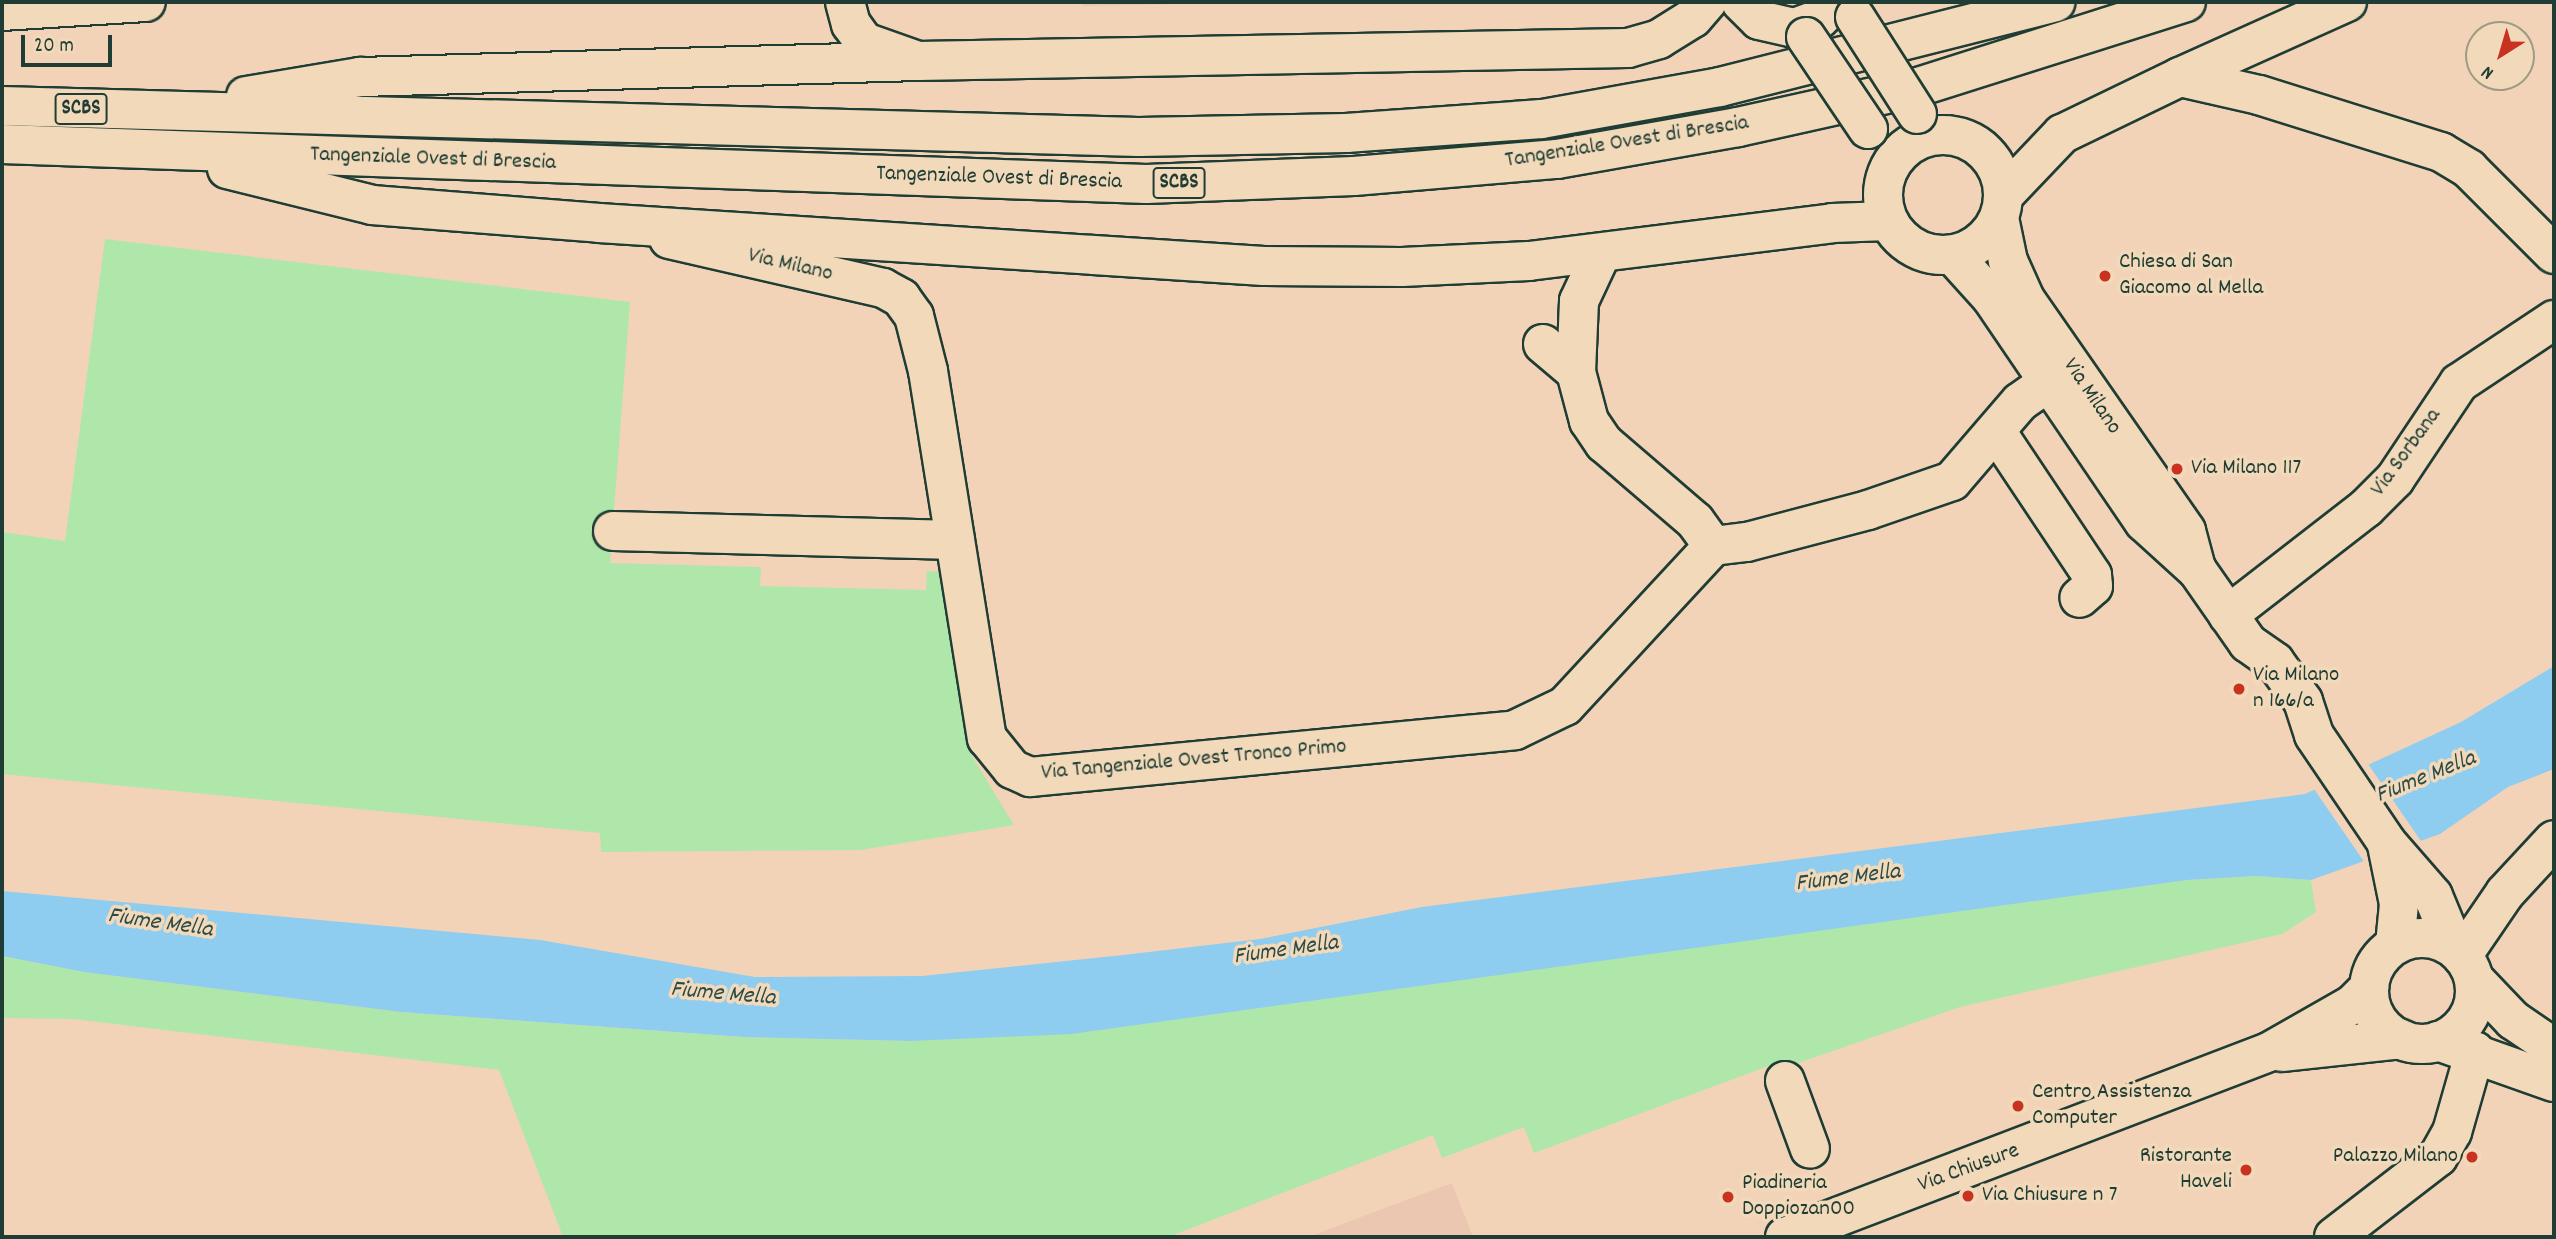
<!DOCTYPE html>
<style>
body{margin:0}
#map{position:relative;width:2556px;height:1239px;overflow:hidden;background:#f3d3b8;font-family:Dekko,sans-serif}
div>[style]{position:absolute}
.built>*{inset:0;background:#ebc6b1}
.green>*{inset:0;background:#afe7aa}
.water>*{inset:0;background:#8ecdef}
.pier>*{inset:0;background:#f3d3b8}
.roads{filter:drop-shadow(2px 0 #1f3d34) drop-shadow(-2px 0 #1f3d34) drop-shadow(0 2px #1f3d34) drop-shadow(0 -2px #1f3d34)}
.minor>*{height:38px;margin:-19px;padding:0 19px;transform-origin:19px;border-radius:19px;background:#f2d9ba}
.major>*{height:38px;margin:-19px;padding:0 19px;transform-origin:19px;border-radius:19px;background:#f2d9ba}
.major>.ring{margin:-19px;padding:0;box-sizing:content-box;background:none;border:38px solid #f2d9ba;border-radius:50%}
.highway>*{height:38px;margin:-19px;padding:0 19px;transform-origin:19px;border-radius:19px;background:#f2d9ba}
.bridges{filter:drop-shadow(2px 0 #1f3d34) drop-shadow(-2px 0 #1f3d34) drop-shadow(0 2px #1f3d34) drop-shadow(0 -2px #1f3d34)}
.major-bridge>*{height:38px;margin:-19px;padding:0 19px;transform-origin:19px;border-radius:19px;background:#f2d9ba}
.dots>*{width:19px;height:19px;translate:-50% -50%;box-sizing:border-box;border:4px solid #f2d9ba;border-radius:50%}
span{translate:-50% -50%;white-space:nowrap;text-align:center;line-height:1.15;-webkit-text-stroke:7px #f2d9ba;paint-order:stroke}
.shield-label span{padding:2px 5px;background:#f2d9ba;border:2px solid;border-radius:5px;-webkit-text-stroke-width:0}
.shield-label{font-size:21px;color:#1f3d34;font-weight:700}
.street-label{font-size:23px;color:#1f3d34}
.poi-label{font-size:23px;color:#1f3d34}
.left{translate:0 -50%;text-align:left}
.right{translate:-100% -50%;text-align:right}
.water-label{font-size:24px;color:#2a4b47;font-style:italic}
.frame{position:absolute;inset:0;border:4px solid #1f3d34;pointer-events:none}
.north{position:absolute;left:2465px;top:21px;width:70px;height:70px;box-sizing:border-box;background:#f2d9ba;border:2px solid #9e9b84;border-radius:50%;rotate:217deg;font-size:19px;font-weight:700;line-height:28px;text-align:center;color:#1f3d34}
.north::after{content:'';display:block;margin:auto;width:24px;height:32px;background:#c8321e;clip-path:polygon(50% 0,100% 100%,50% 72%,0 100%)}
.scale{position:absolute;left:21px;top:35px;width:91px;height:32px;box-sizing:border-box;border:4px solid #1f3d34;border-top:0;padding-left:9px;font-size:21px;line-height:24px;white-space:nowrap;color:#1f3d34;-webkit-text-stroke:5px #f2d9ba;paint-order:stroke}
</style>
<div id="map">
<div class="built">
<div style="clip-path:polygon(1080px 2px,1288px 2px,1084px 6px)"></div>
<div style="clip-path:polygon(1452px 1183px,1473px 1237px,1309px 1237px,1374px 1212px)"></div>
</div>
<div class="green">
<div style="clip-path:polygon(105px 239px,630px 302px,610px 563px,761px 567px,760px 586px,926px 590px,927px 571px,942px 572px,972px 756px,1014px 825px,861px 850px,601px 852px,600px 833px,2px 774px,2px 532px,65px 541px)"></div>
<div style="clip-path:polygon(2256px 876px,2311px 880px,2316px 912px,2282px 934px,1960px 1007px,1778px 1070px,1774px 1064px,1534px 1153px,1524px 1127px,1442px 1158px,1433px 1135px,1168px 1237px,563px 1237px,499px 1070px,73px 1019px,2px 1018px,2px 956px,84px 972px,401px 1012px,744px 1037px,911px 1041px,2187px 880px)"></div>
</div>
<div class="water">
<div style="clip-path:polygon(2554px 666px,2554px 769px,2508px 787px,2440px 834px,2311px 880px,2256px 876px,2187px 880px,1071px 1034px,911px 1041px,744px 1037px,401px 1012px,84px 972px,2px 956px,2px 891px,540px 940px,755px 977px,922px 976px,1123px 955px,1260px 939px,1422px 907px,2305px 794px,2461px 722px)"></div>
</div>
<div class="pier">
<div style="clip-path:polygon(2366px 761px,2423px 844px,2367px 866px,2312px 786px)"></div>
</div>
<div class="roads">
<div class="minor">
<div style="left:845px;top:2px;width:23px;rotate:75deg"></div>
<div style="left:851px;top:24px;width:22px;rotate:54deg"></div>
<div style="left:864px;top:42px;width:57px;rotate:19.4deg"></div>
<div style="left:918px;top:61px;width:710px;rotate:-1.05deg"></div>
<div style="left:1628px;top:48px;width:32px;rotate:-16deg"></div>
<div style="left:1659px;top:39px;width:40px;rotate:-32deg"></div>
<div style="left:1693px;top:18px;width:21px;rotate:-49deg"></div>
<div style="left:2px;top:11px;width:144px;rotate:-3.6deg"></div>
<div style="left:2003px;top:196px;width:86px;rotate:-46.4deg"></div>
<div style="left:2062px;top:134px;width:131px;rotate:-25.8deg"></div>
<div style="left:2180px;top:77px;width:81px;rotate:12.8deg"></div>
<div style="left:2259px;top:95px;width:191px;rotate:17.4deg"></div>
<div style="left:2441px;top:152px;width:33px;rotate:31deg"></div>
<div style="left:2469px;top:169px;width:120px;rotate:45deg"></div>
<div style="left:669px;top:239px;width:220px;rotate:12.9deg"></div>
<div style="left:883px;top:288px;width:21px;rotate:29deg"></div>
<div style="left:901px;top:298px;width:22px;rotate:54deg"></div>
<div style="left:914px;top:316px;width:57px;rotate:75.7deg"></div>
<div style="left:928px;top:371px;width:372px;rotate:80.9deg"></div>
<div style="left:987px;top:738px;width:40px;rotate:51deg"></div>
<div style="left:1012px;top:769px;width:20px;rotate:24deg"></div>
<div style="left:1030px;top:777px;width:487px;rotate:-5.5deg"></div>
<div style="left:1515px;top:730px;width:55px;rotate:-25.6deg"></div>
<div style="left:1565px;top:706px;width:218px;rotate:-47.2deg"></div>
<div style="left:1601px;top:254px;width:52px;rotate:115.1deg"></div>
<div style="left:1579px;top:301px;width:71px;rotate:92.4deg"></div>
<div style="left:1576px;top:372px;width:51px;rotate:75.1deg"></div>
<div style="left:1589px;top:421px;width:27px;rotate:56deg"></div>
<div style="left:1604px;top:443px;width:120px;rotate:40.6deg"></div>
<div style="left:1695px;top:521px;width:31px;rotate:54deg"></div>
<div style="left:1529px;top:261px;width:305px;rotate:-7.1deg"></div>
<div style="left:1832px;top:223px;width:56px;rotate:-2deg"></div>
<div style="left:1543px;top:344px;width:43px;rotate:40.3deg"></div>
<div style="left:1996px;top:431px;width:173px;rotate:56.3deg"></div>
<div style="left:2092px;top:575px;width:11px;rotate:85deg"></div>
<div style="left:2093px;top:586px;width:18px;rotate:139deg"></div>
<div style="left:613px;top:531px;width:342px;rotate:1.5deg"></div>
<div style="left:1713px;top:546px;width:34px;rotate:-7deg"></div>
<div style="left:1747px;top:542px;width:125px;rotate:-14.8deg"></div>
<div style="left:1868px;top:510px;width:89px;rotate:-19deg"></div>
<div style="left:1952px;top:481px;width:104px;rotate:-49.3deg"></div>
<div style="left:2020px;top:402px;width:32px;rotate:-35deg"></div>
<div style="left:2228px;top:615px;width:175px;rotate:-37.8deg"></div>
<div style="left:2366px;top:508px;width:41px;rotate:-45deg"></div>
<div style="left:2395px;top:479px;width:115px;rotate:-56.3deg"></div>
<div style="left:2459px;top:383px;width:114px;rotate:-33.6deg"></div>
<div style="left:2462px;top:956px;width:76px;rotate:-55.7deg"></div>
<div style="left:2505px;top:893px;width:72px;rotate:-47.2deg"></div>
<div style="left:2282px;top:1052px;width:120px;rotate:-6.2deg"></div>
<div style="left:1785px;top:1081px;width:72px;rotate:69.8deg"></div>
<div style="left:1785px;top:1237px;width:518px;rotate:-20.92deg"></div>
<div style="left:2269px;top:1052px;width:97px;rotate:-29.7deg"></div>
<div style="left:2353px;top:1004px;width:23px;rotate:-45deg"></div>
<div style="left:2334px;top:1237px;width:131px;rotate:-37.6deg"></div>
<div style="left:2438px;top:1157px;width:29px;rotate:-61deg"></div>
<div style="left:2452px;top:1132px;width:84px;rotate:-74.1deg"></div>
</div>
<div class="major">
<div style="left:1741px;top:2px;width:25px;rotate:45deg"></div>
<div style="left:1759px;top:20px;width:36px;rotate:13deg"></div>
<div style="left:1794px;top:28px;width:27px;rotate:-20deg"></div>
<div style="left:1819px;top:19px;width:25px;rotate:-43deg"></div>
<div class="ring" style="left:1883px;top:135px;width:82px;height:82px"></div>
<div style="left:1999px;top:218px;width:44px;rotate:78.2deg"></div>
<div style="left:2008px;top:261px;width:42px;rotate:65.9deg"></div>
<div style="left:2025px;top:299px;width:282px;rotate:55.2deg"></div>
<div style="left:2186px;top:531px;width:38px;rotate:75deg"></div>
<div style="left:1953px;top:255px;width:57px;rotate:47.9deg"></div>
<div style="left:1991px;top:297px;width:272px;rotate:55.8deg"></div>
<div style="left:2144px;top:522px;width:72px;rotate:42.2deg"></div>
<div style="left:2197px;top:570px;width:89px;rotate:55.1deg"></div>
<div style="left:2248px;top:643px;width:33px;rotate:35deg"></div>
<div style="left:2275px;top:662px;width:48px;rotate:54.3deg"></div>
<div style="left:2303px;top:701px;width:36px;rotate:72deg"></div>
<div style="left:2314px;top:735px;width:130px;rotate:55.9deg"></div>
<div style="left:2387px;top:843px;width:70px;rotate:49deg"></div>
<div style="left:2433px;top:896px;width:57px;rotate:67.5deg"></div>
<div style="left:2387px;top:845px;width:60px;rotate:78.5deg"></div>
<div style="left:2399px;top:904px;width:41px;rotate:95.6deg"></div>
<div class="ring" style="left:2369px;top:938px;width:68px;height:68px"></div>
<div style="left:2474px;top:979px;width:57px;rotate:46.4deg"></div>
<div style="left:2513px;top:1020px;width:50px;rotate:34.3deg"></div>
<div style="left:2438px;top:1041px;width:123px;rotate:19.5deg"></div>
</div>
<div class="highway">
<div style="left:2180px;top:77px;width:183px;rotate:-24.2deg"></div>
<div style="left:246px;top:96px;width:116px;rotate:-9.5deg"></div>
<div style="left:360px;top:77px;width:558px;rotate:-1.64deg"></div>
<div style="left:2px;top:106px;width:1137px;rotate:1.56deg"></div>
<div style="left:1139px;top:137px;width:207px;rotate:-1.1deg"></div>
<div style="left:1346px;top:133px;width:196px;rotate:-4.1deg"></div>
<div style="left:1542px;top:119px;width:181px;rotate:-10.2deg"></div>
<div style="left:1720px;top:87px;width:346px;rotate:-14.2deg"></div>
<div style="left:2px;top:144px;width:1145px;rotate:2deg"></div>
<div style="left:1146px;top:184px;width:208px;rotate:-2.2deg"></div>
<div style="left:1354px;top:176px;width:204px;rotate:-4.8deg"></div>
<div style="left:1557px;top:159px;width:184px;rotate:-10deg"></div>
<div style="left:1738px;top:127px;width:184px;rotate:-12.5deg"></div>
<div style="left:1918px;top:87px;width:281px;rotate:-17.6deg"></div>
<div style="left:227px;top:169px;width:149px;rotate:13.9deg"></div>
<div style="left:372px;top:205px;width:228px;rotate:4.5deg"></div>
<div style="left:599px;top:223px;width:666px;rotate:3.7deg"></div>
<div style="left:1264px;top:266px;width:138px;rotate:0.4deg"></div>
<div style="left:1402px;top:267px;width:127px;rotate:-2.7deg"></div>
</div>
</div>
<div class="bridges">
<div class="major-bridge">
<div style="left:1855px;top:17px;width:115px;rotate:57.4deg"></div>
<div style="left:1806px;top:37px;width:111px;rotate:56deg"></div>
</div>
</div>
<div class="dots">
<div style="left:2105px;top:276px;background:#c8321e"></div>
<div style="left:2177px;top:469px;background:#c8321e"></div>
<div style="left:2239px;top:689px;background:#c8321e"></div>
<div style="left:2018px;top:1106px;background:#c8321e"></div>
<div style="left:2472px;top:1157px;background:#c8321e"></div>
<div style="left:2246px;top:1170px;background:#c8321e"></div>
<div style="left:1968px;top:1196px;background:#c8321e"></div>
<div style="left:1728px;top:1197px;background:#c8321e"></div>
</div>
<div class="shield-label">
<span style="left:81px;top:109px">SCBS</span>
<span style="left:1179px;top:183px">SCBS</span>
</div>
<div class="street-label">
<span style="left:1627px;top:143px;rotate:-9deg">Tangenziale Ovest di Brescia</span>
<span style="left:433px;top:160px;rotate:2deg">Tangenziale Ovest di Brescia</span>
<span style="left:999px;top:179px;rotate:2deg">Tangenziale Ovest di Brescia</span>
<span style="left:790px;top:266px;rotate:13deg">Via Milano</span>
<span style="left:2091px;top:397px;rotate:56deg">Via Milano</span>
<span style="left:2407px;top:453px;rotate:-54deg">Via Sorbana</span>
<span style="left:1194px;top:761px;rotate:-5deg">Via Tangenziale Ovest Tronco Primo</span>
<span style="left:1969px;top:1169px;rotate:-20deg">Via Chiusure</span>
</div>
<div class="poi-label">
<span class="left" style="left:2119px;top:276px">Chiesa di San<br>Giacomo al Mella</span>
<span class="left" style="left:2191px;top:469px">Via Milano 117</span>
<span class="left" style="left:2253px;top:689px">Via Milano<br>n 166/a</span>
<span class="left" style="left:2032px;top:1106px">Centro Assistenza<br>Computer</span>
<span class="right" style="left:2232px;top:1170px">Ristorante<br>Haveli</span>
<span class="right" style="left:2458px;top:1157px">Palazzo Milano</span>
<span class="left" style="left:1742px;top:1197px">Piadineria<br>Doppiozan00</span>
<span class="left" style="left:1982px;top:1196px">Via Chiusure n 7</span>
</div>
<div class="water-label">
<span style="left:2426px;top:778px;rotate:-22deg">Fiume Mella</span>
<span style="left:1848px;top:879px;rotate:-7deg">Fiume Mella</span>
<span style="left:160px;top:924px;rotate:8deg">Fiume Mella</span>
<span style="left:1286px;top:951px;rotate:-8deg">Fiume Mella</span>
<span style="left:723px;top:995px;rotate:5deg">Fiume Mella</span>
</div>
<div class="frame"></div>
<div class="north">N</div>
<div class="scale">20 m</div>
</div>
